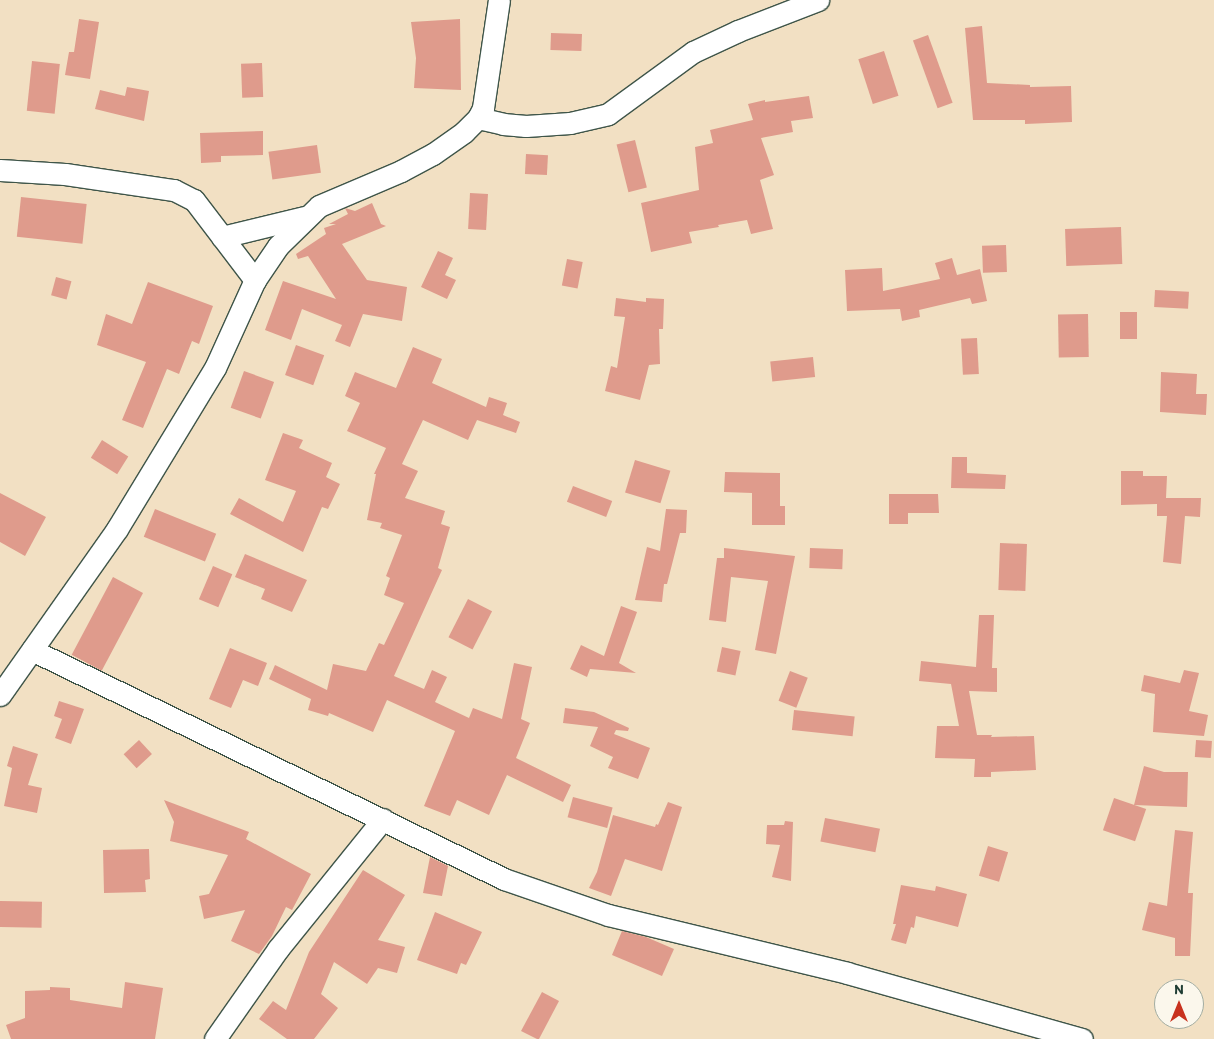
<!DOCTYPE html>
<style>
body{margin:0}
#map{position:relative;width:1214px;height:1039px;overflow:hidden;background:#f2e0c3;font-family:Itim,sans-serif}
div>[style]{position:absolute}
.building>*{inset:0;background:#df9b8c;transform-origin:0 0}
.roads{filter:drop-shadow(1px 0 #3f5549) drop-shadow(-1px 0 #3f5549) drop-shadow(0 1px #3f5549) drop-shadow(0 -1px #3f5549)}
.street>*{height:21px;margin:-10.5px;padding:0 10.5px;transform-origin:10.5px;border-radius:10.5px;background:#fff}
span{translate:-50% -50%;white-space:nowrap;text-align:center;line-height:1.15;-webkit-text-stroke:4px #fbf7ec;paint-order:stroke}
.north{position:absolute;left:1154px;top:979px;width:50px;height:50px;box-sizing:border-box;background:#fbf7ec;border:1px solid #a3ada2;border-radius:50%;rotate:0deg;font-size:14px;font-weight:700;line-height:20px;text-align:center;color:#1f3d34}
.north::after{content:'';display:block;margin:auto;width:18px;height:22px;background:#c8321e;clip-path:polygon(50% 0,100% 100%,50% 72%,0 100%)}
</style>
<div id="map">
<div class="building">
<div style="clip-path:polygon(79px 19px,99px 22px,90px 79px,65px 75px,69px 52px,74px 52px)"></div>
<div style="clip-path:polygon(460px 19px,461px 90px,414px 88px,416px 58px,411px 22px)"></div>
<div style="clip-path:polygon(982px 26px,987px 83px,1030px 85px,1030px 87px,1071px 86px,1072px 122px,1025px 124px,1025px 120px,973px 120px,965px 28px)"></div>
<div style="left:551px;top:33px;width:31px;height:17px;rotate:2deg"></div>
<div style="left:928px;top:35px;width:72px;height:16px;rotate:70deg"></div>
<div style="left:884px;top:51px;width:47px;height:27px;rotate:72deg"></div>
<div style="left:32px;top:61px;width:28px;height:50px;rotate:6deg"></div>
<div style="left:262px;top:63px;width:34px;height:21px;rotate:88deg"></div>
<div style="clip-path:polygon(127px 87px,149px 91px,144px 121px,95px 109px,100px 90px,125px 96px)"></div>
<div style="clip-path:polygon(809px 96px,813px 118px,791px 121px,793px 132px,761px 138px,774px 175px,760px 180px,773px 229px,751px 234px,747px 220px,718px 225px,719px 227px,689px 232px,692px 243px,651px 252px,641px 203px,699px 190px,695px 147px,713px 143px,710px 130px,753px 120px,748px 104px,765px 100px,765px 102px)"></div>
<div style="clip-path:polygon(263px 131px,263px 155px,221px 156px,221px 162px,201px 163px,200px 133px)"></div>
<div style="left:635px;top:140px;width:49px;height:19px;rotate:76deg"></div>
<div style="left:317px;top:145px;width:28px;height:49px;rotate:82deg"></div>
<div style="left:526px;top:154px;width:22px;height:20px;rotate:3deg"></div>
<div style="left:470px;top:193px;width:18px;height:36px;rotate:3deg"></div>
<div style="left:21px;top:197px;width:66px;height:40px;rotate:6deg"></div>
<div style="clip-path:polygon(372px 203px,381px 224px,386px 226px,342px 244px,367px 280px,407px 287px,402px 321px,363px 314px,350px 347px,335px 341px,342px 325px,302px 309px,291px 340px,265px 330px,283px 281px,336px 299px,308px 256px,298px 259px,296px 254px,326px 234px,324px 228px,336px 224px,329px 224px,348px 214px,345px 208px,355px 211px)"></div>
<div style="left:1121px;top:227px;width:37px;height:56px;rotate:88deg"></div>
<div style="left:1006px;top:245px;width:27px;height:24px;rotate:88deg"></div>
<div style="clip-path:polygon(438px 251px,453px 258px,445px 275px,456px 280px,447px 299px,421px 287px)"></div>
<div style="clip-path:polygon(952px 258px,957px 275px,980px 269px,987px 301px,972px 304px,970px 298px,919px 310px,920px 317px,902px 321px,900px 309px,847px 311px,845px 270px,882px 268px,883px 291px,940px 279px,935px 263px)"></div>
<div style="left:567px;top:259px;width:16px;height:27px;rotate:11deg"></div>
<div style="left:56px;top:277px;width:16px;height:19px;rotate:15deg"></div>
<div style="clip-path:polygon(148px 282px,213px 306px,199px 344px,192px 341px,179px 374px,167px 369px,143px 428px,122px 420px,146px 362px,97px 345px,106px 314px,132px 324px)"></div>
<div style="left:1155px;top:290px;width:34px;height:17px;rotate:3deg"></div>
<div style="clip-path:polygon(616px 298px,646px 302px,646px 298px,664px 299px,663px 329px,659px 329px,660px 364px,649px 365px,640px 400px,605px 391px,611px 366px,617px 368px,625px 317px,614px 316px)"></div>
<div style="left:1120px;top:312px;width:17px;height:27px"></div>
<div style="left:1088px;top:314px;width:43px;height:30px;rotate:89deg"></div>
<div style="left:977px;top:338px;width:36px;height:16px;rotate:87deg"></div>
<div style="left:296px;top:345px;width:30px;height:32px;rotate:20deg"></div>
<div style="clip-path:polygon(413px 347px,442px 359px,432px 383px,486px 407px,489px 397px,507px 403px,503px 415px,520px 422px,516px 433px,477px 420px,468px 440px,423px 420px,402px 464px,418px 471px,405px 498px,445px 511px,441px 524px,450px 527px,438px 568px,442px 570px,394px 676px,424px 689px,432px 670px,447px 677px,435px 702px,469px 718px,473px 708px,502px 719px,514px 663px,532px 667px,521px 719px,530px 723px,516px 758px,571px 785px,563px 802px,507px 775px,489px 815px,457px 800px,450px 816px,424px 806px,455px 731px,387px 700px,373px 732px,329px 713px,328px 716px,308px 710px,311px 699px,269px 679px,275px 665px,327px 690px,333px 664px,366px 671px,379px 643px,384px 645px,404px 603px,384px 595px,390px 578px,386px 576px,402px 535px,380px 528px,382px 523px,367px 520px,376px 474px,374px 474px,386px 448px,347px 431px,360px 403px,345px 396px,355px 372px,396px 388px)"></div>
<div style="left:813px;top:357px;width:20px;height:43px;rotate:84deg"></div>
<div style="left:244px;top:371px;width:32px;height:39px;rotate:20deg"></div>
<div style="clip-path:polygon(1161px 372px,1197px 374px,1196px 394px,1207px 394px,1206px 415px,1160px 412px)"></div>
<div style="clip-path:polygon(283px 433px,303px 440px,299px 448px,332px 463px,326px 477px,340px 484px,328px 509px,322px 507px,303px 552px,230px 514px,239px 498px,283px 522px,296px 491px,265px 480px)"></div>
<div style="left:102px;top:440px;width:31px;height:21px;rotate:32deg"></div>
<div style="clip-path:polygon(952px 457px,967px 457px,967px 473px,1006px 475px,1005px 489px,951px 488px)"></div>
<div style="left:635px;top:460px;width:37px;height:34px;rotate:17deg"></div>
<div style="clip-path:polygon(1121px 471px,1143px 471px,1143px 476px,1167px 476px,1166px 498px,1201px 498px,1200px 517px,1185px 516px,1181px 564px,1163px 562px,1167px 516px,1157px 516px,1157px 504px,1121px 505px)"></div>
<div style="clip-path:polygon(725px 472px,780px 473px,780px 506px,785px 506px,785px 525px,752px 525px,752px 493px,724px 492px)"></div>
<div style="left:573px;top:486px;width:42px;height:17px;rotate:21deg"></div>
<div style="clip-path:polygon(0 493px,46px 517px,25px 556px,0 542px)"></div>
<div style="clip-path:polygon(889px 494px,938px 494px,939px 513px,908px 513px,908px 524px,889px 524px)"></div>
<div style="left:155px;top:509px;width:66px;height:30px;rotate:22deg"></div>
<div style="clip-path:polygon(666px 509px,687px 510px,686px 533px,680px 533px,667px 584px,664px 584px,662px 602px,635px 600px,647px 547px,660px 551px)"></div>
<div style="left:1000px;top:543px;width:27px;height:47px;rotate:2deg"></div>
<div style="clip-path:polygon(724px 548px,795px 556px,776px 654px,755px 650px,768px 581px,731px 577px,726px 622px,709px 620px,717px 558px,724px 558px)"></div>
<div style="left:810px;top:548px;width:33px;height:20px;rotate:2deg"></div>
<div style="clip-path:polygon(245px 554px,307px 580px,292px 612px,261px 599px,265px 589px,235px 577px)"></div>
<div style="left:213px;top:566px;width:21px;height:36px;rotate:23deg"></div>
<div style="left:113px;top:577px;width:34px;height:88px;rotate:28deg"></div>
<div style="left:468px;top:599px;width:27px;height:43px;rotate:27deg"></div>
<div style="clip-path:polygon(621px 606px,637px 612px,619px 663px,636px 673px,590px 669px,587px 677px,570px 669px,581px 645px,604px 656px)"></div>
<div style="clip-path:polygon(979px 615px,994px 615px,992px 668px,997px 668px,997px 692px,969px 691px,977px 735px,992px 735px,991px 737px,1034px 736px,1036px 770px,991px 772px,991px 777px,974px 777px,975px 759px,935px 758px,937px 726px,959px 726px,951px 684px,919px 681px,921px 661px,976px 667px)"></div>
<div style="left:722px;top:647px;width:19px;height:25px;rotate:12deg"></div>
<div style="clip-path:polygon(230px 648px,267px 663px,258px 686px,243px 680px,231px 708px,209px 699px)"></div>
<div style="clip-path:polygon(1184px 670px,1199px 673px,1189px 711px,1208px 715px,1204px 736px,1153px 732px,1155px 694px,1141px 691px,1144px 675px,1180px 683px)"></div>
<div style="left:790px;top:671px;width:19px;height:32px;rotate:21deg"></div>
<div style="clip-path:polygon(59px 701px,84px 709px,71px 744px,55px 738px,62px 719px,54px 716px)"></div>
<div style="clip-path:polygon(565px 708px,594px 712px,629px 728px,628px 731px,616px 730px,614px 734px,650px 748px,638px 779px,608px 768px,613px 757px,590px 746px,598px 727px,563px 723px)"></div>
<div style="left:794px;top:710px;width:61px;height:20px;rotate:6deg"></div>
<div style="left:139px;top:740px;width:19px;height:21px;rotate:47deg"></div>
<div style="left:1196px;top:740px;width:16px;height:17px;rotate:4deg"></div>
<div style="clip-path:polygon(13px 746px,38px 754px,28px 785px,42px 788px,37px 813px,4px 806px,12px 768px,7px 766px)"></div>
<div style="clip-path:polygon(1144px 766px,1164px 772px,1188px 772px,1187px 807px,1134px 805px)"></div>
<div style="left:573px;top:797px;width:41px;height:21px;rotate:15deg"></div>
<div style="left:1114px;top:798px;width:34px;height:34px;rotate:19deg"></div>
<div style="clip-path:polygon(164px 800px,249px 832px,246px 839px,311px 874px,292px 910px,286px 907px,272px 936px,259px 954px,231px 941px,245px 910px,204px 919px,199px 896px,209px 894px,228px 855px,170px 841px,174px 822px)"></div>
<div style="clip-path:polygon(668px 802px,682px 807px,662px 871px,625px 859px,611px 896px,589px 888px,597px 872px,613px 815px,655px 827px,656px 824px,658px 825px)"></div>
<div style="left:825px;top:818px;width:56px;height:24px;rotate:11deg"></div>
<div style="clip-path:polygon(785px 821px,793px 822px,791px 881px,772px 877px,780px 845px,766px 844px,767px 825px,784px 825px)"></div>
<div style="clip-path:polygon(1175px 830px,1193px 832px,1188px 893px,1193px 893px,1190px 956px,1175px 956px,1175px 938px,1142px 930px,1149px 902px,1167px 906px)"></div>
<div style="left:988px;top:846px;width:21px;height:31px;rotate:17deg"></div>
<div style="clip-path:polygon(149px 849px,150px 879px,145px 880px,146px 892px,104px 893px,103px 850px)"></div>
<div style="clip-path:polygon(430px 857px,448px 866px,442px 896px,423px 893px)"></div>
<div style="clip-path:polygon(363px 870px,405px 895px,378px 940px,405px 947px,397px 973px,378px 968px,367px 984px,334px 962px,321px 994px,338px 1008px,314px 1039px,287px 1039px,259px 1019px,273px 1001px,286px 1010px,309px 952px)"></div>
<div style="clip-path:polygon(901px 885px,935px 891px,936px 886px,967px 894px,958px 927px,916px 916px,914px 928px,911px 927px,906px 944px,891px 940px,896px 924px,893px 924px)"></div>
<div style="left:0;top:901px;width:42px;height:26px;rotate:1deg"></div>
<div style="clip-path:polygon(435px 912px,482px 932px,466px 965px,461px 963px,457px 974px,417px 960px)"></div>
<div style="clip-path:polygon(622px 931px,646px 937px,674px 949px,662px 976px,612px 955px)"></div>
<div style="clip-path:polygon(125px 982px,163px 988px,155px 1039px,11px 1039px,6px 1025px,25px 1018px,25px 991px,50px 990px,50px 987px,70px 988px,70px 1000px,122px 1008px)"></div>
<div style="clip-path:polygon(542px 992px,559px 1001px,539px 1039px,537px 1039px,521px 1031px)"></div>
</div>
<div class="roads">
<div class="street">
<div style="left:478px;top:118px;width:26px;rotate:13deg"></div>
<div style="left:503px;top:124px;width:23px;rotate:5deg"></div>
<div style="left:526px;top:126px;width:44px;rotate:-3.9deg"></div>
<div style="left:570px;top:123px;width:39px;rotate:-13deg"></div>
<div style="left:608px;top:114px;width:105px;rotate:-36.1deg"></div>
<div style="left:693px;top:52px;width:50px;rotate:-25deg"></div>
<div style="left:738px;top:31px;width:86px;rotate:-21.2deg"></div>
<div style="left:0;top:170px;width:65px;rotate:3.5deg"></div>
<div style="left:65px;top:174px;width:110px;rotate:8.4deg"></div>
<div style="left:174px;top:190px;width:22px;rotate:27deg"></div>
<div style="left:194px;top:200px;width:101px;rotate:52.7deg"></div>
<div style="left:222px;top:237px;width:84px;rotate:-13.7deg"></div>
<div style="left:32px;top:650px;width:525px;rotate:25.88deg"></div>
<div style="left:504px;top:879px;width:110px;rotate:19.1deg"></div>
<div style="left:608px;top:915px;width:246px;rotate:13.6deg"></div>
<div style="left:847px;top:973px;width:244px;rotate:15.7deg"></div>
<div style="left:0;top:695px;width:203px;rotate:-54.8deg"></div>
<div style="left:117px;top:529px;width:188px;rotate:-58.7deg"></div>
<div style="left:215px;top:368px;width:97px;rotate:-65.6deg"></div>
<div style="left:255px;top:280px;width:41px;rotate:-55.9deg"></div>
<div style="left:278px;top:246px;width:57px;rotate:-44.3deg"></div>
<div style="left:319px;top:206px;width:89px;rotate:-23.1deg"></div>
<div style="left:401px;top:171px;width:36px;rotate:-28deg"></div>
<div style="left:433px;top:154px;width:38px;rotate:-35deg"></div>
<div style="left:464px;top:132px;width:20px;rotate:-45deg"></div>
<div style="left:478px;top:118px;width:11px;rotate:-63deg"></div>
<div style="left:483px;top:108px;width:109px;rotate:-81.6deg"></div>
<div style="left:215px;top:1039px;width:110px;rotate:-55deg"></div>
<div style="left:278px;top:949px;width:167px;rotate:-51.1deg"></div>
</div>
</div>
<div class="north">N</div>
</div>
